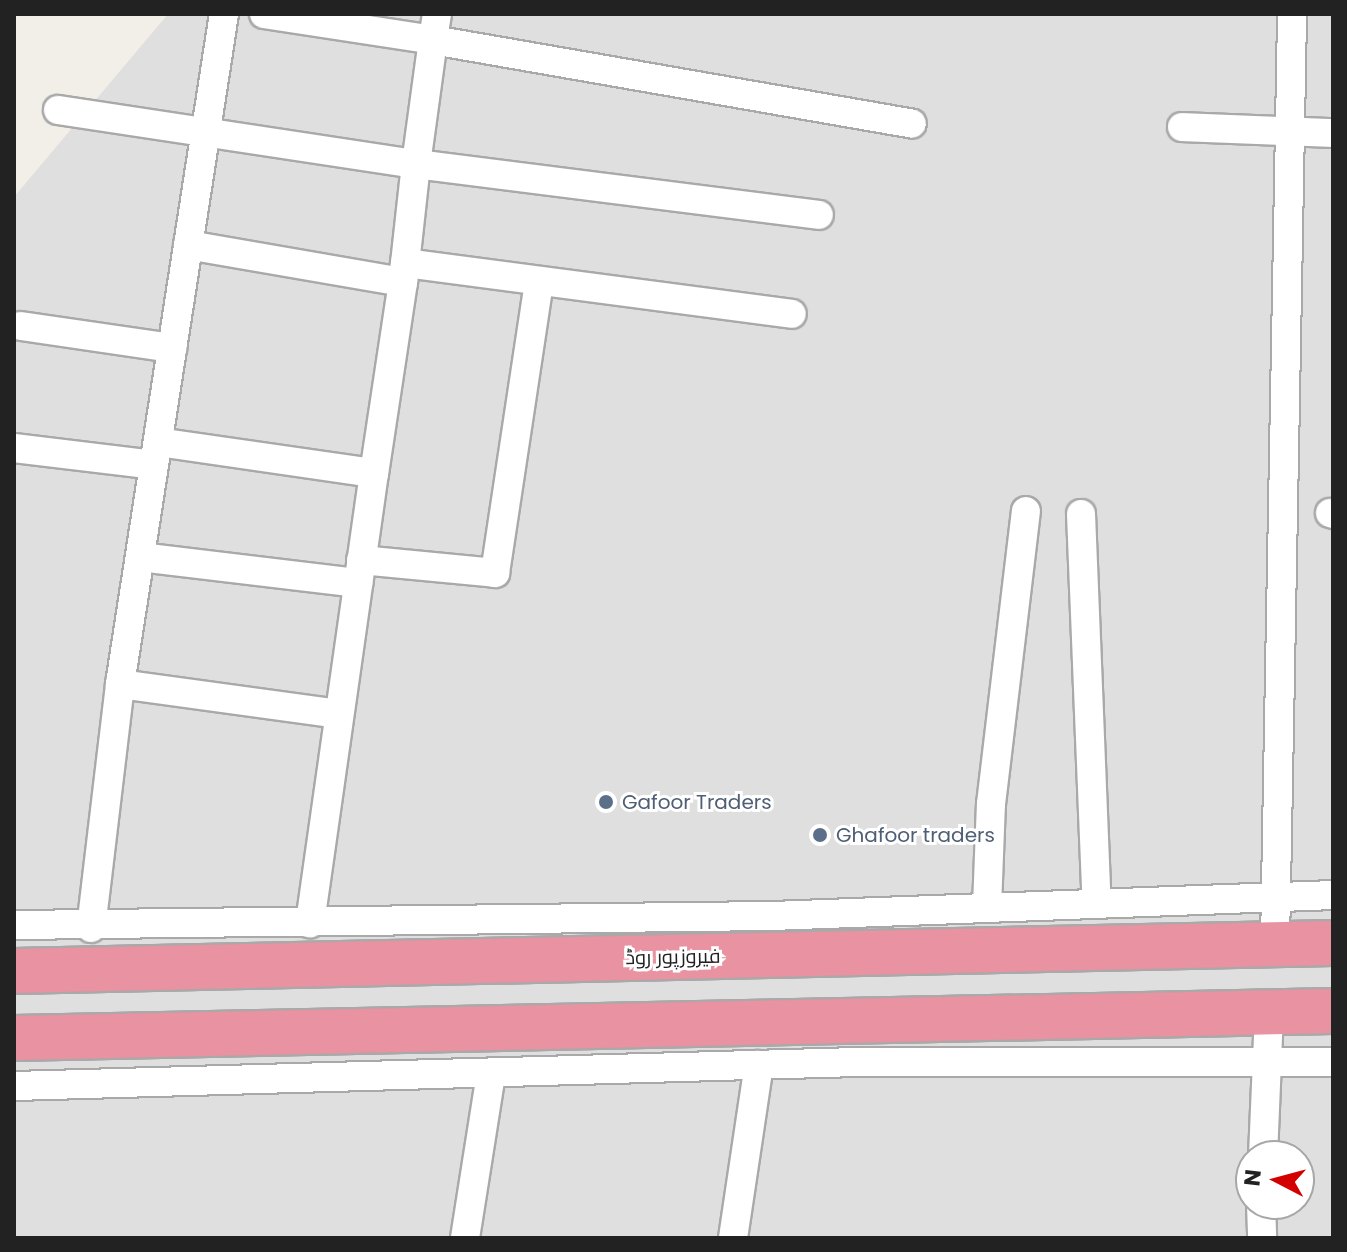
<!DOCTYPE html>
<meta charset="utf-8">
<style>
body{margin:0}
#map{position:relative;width:1347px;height:1252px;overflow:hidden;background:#f2efe9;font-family:Poppins,Cairo,sans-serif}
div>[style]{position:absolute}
.residential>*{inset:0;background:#e0dfdf}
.roads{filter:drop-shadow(2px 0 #a9a9a9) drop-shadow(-2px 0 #a9a9a9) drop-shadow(0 2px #a9a9a9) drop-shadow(0 -2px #a9a9a9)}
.street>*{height:28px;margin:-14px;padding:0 14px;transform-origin:14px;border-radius:14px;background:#fff}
.highway>*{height:44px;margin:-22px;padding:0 22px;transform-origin:22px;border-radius:22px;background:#e892a2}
.dots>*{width:22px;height:22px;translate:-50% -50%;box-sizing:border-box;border:4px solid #fff;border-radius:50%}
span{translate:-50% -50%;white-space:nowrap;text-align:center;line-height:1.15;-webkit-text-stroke:6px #fff;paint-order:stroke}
.service-label{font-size:20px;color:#4e5e75}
.left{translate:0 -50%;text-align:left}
.street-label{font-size:20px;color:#222}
.frame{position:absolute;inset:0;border:16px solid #222;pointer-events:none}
.north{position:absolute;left:1235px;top:1140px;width:80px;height:80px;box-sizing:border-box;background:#fff;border:2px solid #a7a7a7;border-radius:50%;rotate:276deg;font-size:22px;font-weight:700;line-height:32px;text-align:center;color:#222}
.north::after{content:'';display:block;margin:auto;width:28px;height:36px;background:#d40000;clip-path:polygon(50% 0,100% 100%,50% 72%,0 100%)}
</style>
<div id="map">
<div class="residential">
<div style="clip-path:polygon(evenodd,168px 14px,1333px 14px,1333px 1238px,14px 1238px,14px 197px,168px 14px,1251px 1156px,1299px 1156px,1299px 1204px,1251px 1204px,1251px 1156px)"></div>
</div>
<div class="roads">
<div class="street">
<div style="left:264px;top:14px;width:171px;rotate:8.7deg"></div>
<div style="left:433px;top:40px;width:125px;rotate:97.8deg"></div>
<div style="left:416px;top:164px;width:406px;rotate:7.2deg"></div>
<div style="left:437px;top:14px;width:26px;rotate:99deg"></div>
<div style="left:433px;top:40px;width:486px;rotate:9.9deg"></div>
<div style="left:58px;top:110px;width:362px;rotate:8.6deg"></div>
<div style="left:416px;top:164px;width:119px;rotate:96.3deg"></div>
<div style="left:1182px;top:127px;width:151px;rotate:2.3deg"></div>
<div style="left:188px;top:245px;width:218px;rotate:9.8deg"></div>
<div style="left:403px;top:282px;width:193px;rotate:98.6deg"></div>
<div style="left:405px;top:263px;width:390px;rotate:7.5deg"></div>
<div style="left:21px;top:326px;width:153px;rotate:8.3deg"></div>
<div style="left:158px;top:442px;width:218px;rotate:8.2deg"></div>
<div style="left:374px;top:473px;width:455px;rotate:98.1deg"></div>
<div style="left:14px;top:448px;width:141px;rotate:6.9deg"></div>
<div style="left:1330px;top:513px;width:3px;rotate:18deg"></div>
<div style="left:1081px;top:514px;width:390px;rotate:87.7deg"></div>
<div style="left:140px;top:557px;width:220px;rotate:6.8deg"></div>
<div style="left:361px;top:560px;width:135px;rotate:5.5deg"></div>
<div style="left:495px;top:573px;width:295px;rotate:-81.4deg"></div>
<div style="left:120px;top:684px;width:221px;rotate:7.8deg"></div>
<div style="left:987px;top:907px;width:103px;rotate:-87.8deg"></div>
<div style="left:991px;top:804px;width:295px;rotate:-83.2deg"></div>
<div style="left:14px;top:925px;width:758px;rotate:-0.68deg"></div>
<div style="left:772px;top:916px;width:561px;rotate:-2.14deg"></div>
<div style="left:91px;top:928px;width:246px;rotate:-83.2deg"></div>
<div style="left:120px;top:684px;width:678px;rotate:-81.18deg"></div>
<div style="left:1275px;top:944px;width:930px;rotate:-88.95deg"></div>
<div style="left:14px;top:1086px;width:844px;rotate:-1.63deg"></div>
<div style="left:858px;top:1062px;width:475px"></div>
<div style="left:1263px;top:1156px;width:144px;rotate:-87.6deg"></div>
<div style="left:1261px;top:1204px;width:34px;rotate:88deg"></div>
<div style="left:465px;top:1238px;width:167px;rotate:-81deg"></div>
<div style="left:733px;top:1238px;width:175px;rotate:-81.5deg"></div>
</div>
<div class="highway">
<div style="left:14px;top:971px;width:1319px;rotate:-1.22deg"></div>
<div style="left:14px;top:1038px;width:1319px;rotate:-1.17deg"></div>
</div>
</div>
<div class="dots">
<div style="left:606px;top:802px;background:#5c6f8a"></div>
<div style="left:820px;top:835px;background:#5c6f8a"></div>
</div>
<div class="service-label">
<span class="left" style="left:622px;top:802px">Gafoor Traders</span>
<span class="left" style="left:836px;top:835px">Ghafoor traders</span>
</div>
<div class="street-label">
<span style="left:673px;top:957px;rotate:-1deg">فیروزپور روڈ</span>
</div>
<div class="frame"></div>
<div class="north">N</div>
</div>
